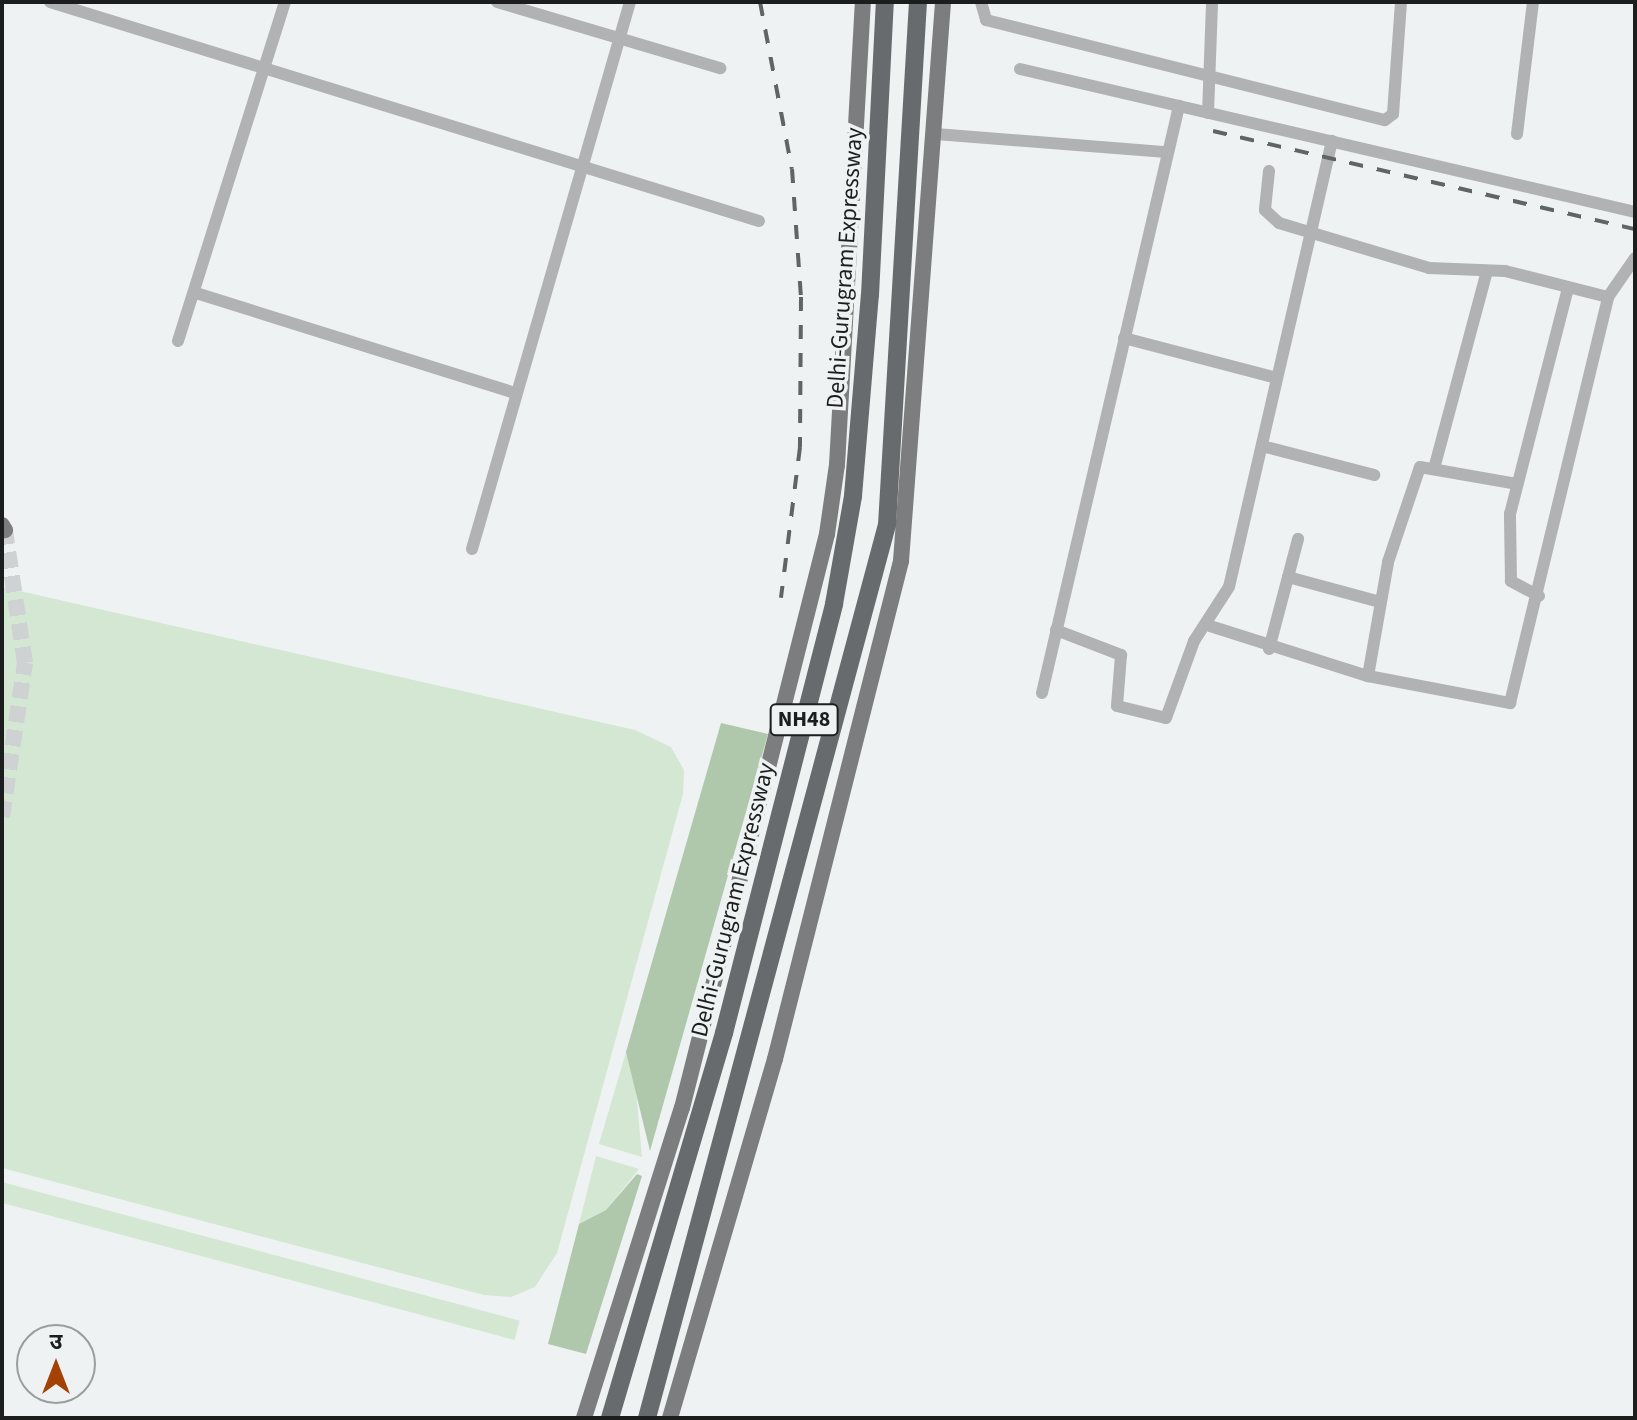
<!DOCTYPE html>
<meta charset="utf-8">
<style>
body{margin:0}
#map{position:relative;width:1637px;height:1420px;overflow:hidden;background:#eef2f3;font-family:"Source Sans 3","Noto Sans Devanagari",sans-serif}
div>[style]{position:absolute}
.green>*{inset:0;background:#d4e7d2;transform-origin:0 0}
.forest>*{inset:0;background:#afc8ab}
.major-tunnel>*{height:16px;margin-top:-8px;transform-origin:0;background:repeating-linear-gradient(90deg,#ced2d3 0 16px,transparent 0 24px)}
.minor>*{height:12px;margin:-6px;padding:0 6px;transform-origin:6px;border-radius:6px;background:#b1b2b3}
.major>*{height:16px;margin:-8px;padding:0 8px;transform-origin:8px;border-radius:8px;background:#7b7d7f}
.highway>*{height:18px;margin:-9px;padding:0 9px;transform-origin:9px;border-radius:9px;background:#686b6d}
.rail>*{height:4px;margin-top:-2px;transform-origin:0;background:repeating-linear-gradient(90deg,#616464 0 14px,transparent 0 28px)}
span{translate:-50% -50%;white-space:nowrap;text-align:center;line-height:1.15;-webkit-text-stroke:7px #eef2f3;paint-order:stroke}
.shield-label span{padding:2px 6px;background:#eef2f3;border:2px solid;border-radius:6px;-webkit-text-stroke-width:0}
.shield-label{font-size:22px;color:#1c1e1e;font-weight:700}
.street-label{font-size:24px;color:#1c1e1e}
.frame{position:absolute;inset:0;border:4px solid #1c1e1e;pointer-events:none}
.north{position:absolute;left:16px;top:1324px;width:80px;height:80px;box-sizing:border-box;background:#eef2f3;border:2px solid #9a9d9e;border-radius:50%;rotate:0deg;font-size:22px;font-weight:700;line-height:32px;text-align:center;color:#1c1e1e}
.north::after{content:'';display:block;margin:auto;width:28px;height:36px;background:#a44105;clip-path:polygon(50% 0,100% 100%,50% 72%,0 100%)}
</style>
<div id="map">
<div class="green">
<div style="clip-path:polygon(2px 587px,635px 730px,671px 747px,684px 770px,683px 794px,557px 1253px,535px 1287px,511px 1297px,484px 1295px,2px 1168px)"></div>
<div style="clip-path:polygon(626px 1052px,635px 1079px,642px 1157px,599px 1144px)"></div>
<div style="clip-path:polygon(596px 1156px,639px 1169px,606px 1210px,579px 1224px)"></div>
<div style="left:2px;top:1182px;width:536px;height:20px;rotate:15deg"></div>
</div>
<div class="forest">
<div style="clip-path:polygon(721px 723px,768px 734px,650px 1151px,626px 1052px)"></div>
<div style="clip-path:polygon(637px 1174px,642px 1176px,586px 1354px,548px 1344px,579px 1224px,606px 1210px)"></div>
</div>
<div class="major-tunnel">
<div style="left:2px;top:817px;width:156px;rotate:-81.5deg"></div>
<div style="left:25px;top:663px;width:134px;rotate:-98.6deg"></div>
</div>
<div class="minor">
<div style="left:50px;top:2px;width:742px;rotate:17.17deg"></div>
<div style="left:497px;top:2px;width:233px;rotate:16.5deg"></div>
<div style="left:981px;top:2px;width:19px;rotate:74deg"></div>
<div style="left:986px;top:20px;width:411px;rotate:14.1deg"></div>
<div style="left:1385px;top:120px;width:10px;rotate:-37deg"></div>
<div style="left:1393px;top:114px;width:112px;rotate:-85.9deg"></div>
<div style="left:1020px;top:69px;width:631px;rotate:13.09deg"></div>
<div style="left:1208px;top:113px;width:111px;rotate:-87.9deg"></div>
<div style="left:936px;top:134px;width:231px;rotate:4.5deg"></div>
<div style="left:1517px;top:134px;width:133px;rotate:-83.1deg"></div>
<div style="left:1269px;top:171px;width:39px;rotate:96deg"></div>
<div style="left:1265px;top:210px;width:19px;rotate:43deg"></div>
<div style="left:1279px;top:223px;width:157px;rotate:16.7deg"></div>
<div style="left:1429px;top:268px;width:76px;rotate:2.3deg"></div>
<div style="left:1505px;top:271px;width:106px;rotate:14.2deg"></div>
<div style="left:196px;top:293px;width:334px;rotate:17.4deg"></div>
<div style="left:1124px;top:338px;width:158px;rotate:14.7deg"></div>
<div style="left:178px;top:341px;width:355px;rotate:-72.5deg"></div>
<div style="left:1262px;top:446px;width:116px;rotate:14.5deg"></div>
<div style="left:1435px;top:465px;width:201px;rotate:-75deg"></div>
<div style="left:472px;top:549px;width:569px;rotate:-73.89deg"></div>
<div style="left:1288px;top:577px;width:95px;rotate:15.2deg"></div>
<div style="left:1539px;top:596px;width:32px;rotate:-152deg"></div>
<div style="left:1511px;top:581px;width:67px;rotate:-90.9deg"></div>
<div style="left:1510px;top:514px;width:233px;rotate:-75.6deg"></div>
<div style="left:1210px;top:626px;width:166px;rotate:17.6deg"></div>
<div style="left:1368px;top:676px;width:145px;rotate:10.8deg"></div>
<div style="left:1510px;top:703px;width:418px;rotate:-76.4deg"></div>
<div style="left:1608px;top:297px;width:47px;rotate:-55.3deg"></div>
<div style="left:1056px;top:630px;width:70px;rotate:21deg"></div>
<div style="left:1121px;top:655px;width:51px;rotate:94.5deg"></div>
<div style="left:1117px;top:706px;width:50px;rotate:13.8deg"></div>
<div style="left:1166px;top:718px;width:82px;rotate:-70deg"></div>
<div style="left:1194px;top:641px;width:64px;rotate:-57.1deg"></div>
<div style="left:1229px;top:587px;width:458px;rotate:-77deg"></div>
<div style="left:1269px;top:649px;width:114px;rotate:-75.2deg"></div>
<div style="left:1368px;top:676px;width:116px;rotate:-80deg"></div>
<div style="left:1388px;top:562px;width:100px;rotate:-71.4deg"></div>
<div style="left:1420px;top:467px;width:98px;rotate:9.9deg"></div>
<div style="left:1042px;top:693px;width:603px;rotate:-76.86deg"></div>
</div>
<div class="major">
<div style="left:2px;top:525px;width:6px;rotate:59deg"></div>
<div style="left:584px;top:1418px;width:325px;rotate:-72.5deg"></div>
<div style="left:682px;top:1108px;width:592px;rotate:-75.82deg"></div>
<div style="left:827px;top:534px;width:70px;rotate:-81.8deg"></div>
<div style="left:837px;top:465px;width:464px;rotate:-86.8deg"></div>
<div style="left:670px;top:1418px;width:374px;rotate:-73.7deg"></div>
<div style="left:775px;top:1059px;width:514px;rotate:-75.8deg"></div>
<div style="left:901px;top:561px;width:561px;rotate:-85.7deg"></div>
</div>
<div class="highway">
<div style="left:610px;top:1418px;width:402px;rotate:-73.5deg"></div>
<div style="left:724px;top:1033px;width:443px;rotate:-75.6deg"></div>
<div style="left:834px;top:604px;width:110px;rotate:-80deg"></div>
<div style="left:853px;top:496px;width:202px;rotate:-85.2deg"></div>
<div style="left:870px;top:295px;width:293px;rotate:-87.1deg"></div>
<div style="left:647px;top:1418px;width:925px;rotate:-74.96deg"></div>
<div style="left:887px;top:525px;width:524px;rotate:-86.61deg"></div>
</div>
<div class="rail">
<div style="left:760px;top:2px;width:170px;rotate:79.2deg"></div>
<div style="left:792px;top:169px;width:128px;rotate:86deg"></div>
<div style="left:801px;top:297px;width:150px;rotate:90.4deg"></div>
<div style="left:800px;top:447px;width:152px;rotate:97.2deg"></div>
<div style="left:1213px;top:131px;width:433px;rotate:13.1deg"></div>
</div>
<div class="shield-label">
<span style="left:804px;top:720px">NH48</span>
</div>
<div class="street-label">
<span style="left:845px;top:268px;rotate:-86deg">Delhi-Gurugram Expressway</span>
<span style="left:733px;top:900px;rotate:-76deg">Delhi-Gurugram Expressway</span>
</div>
<div class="frame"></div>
<div class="north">उ</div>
</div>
